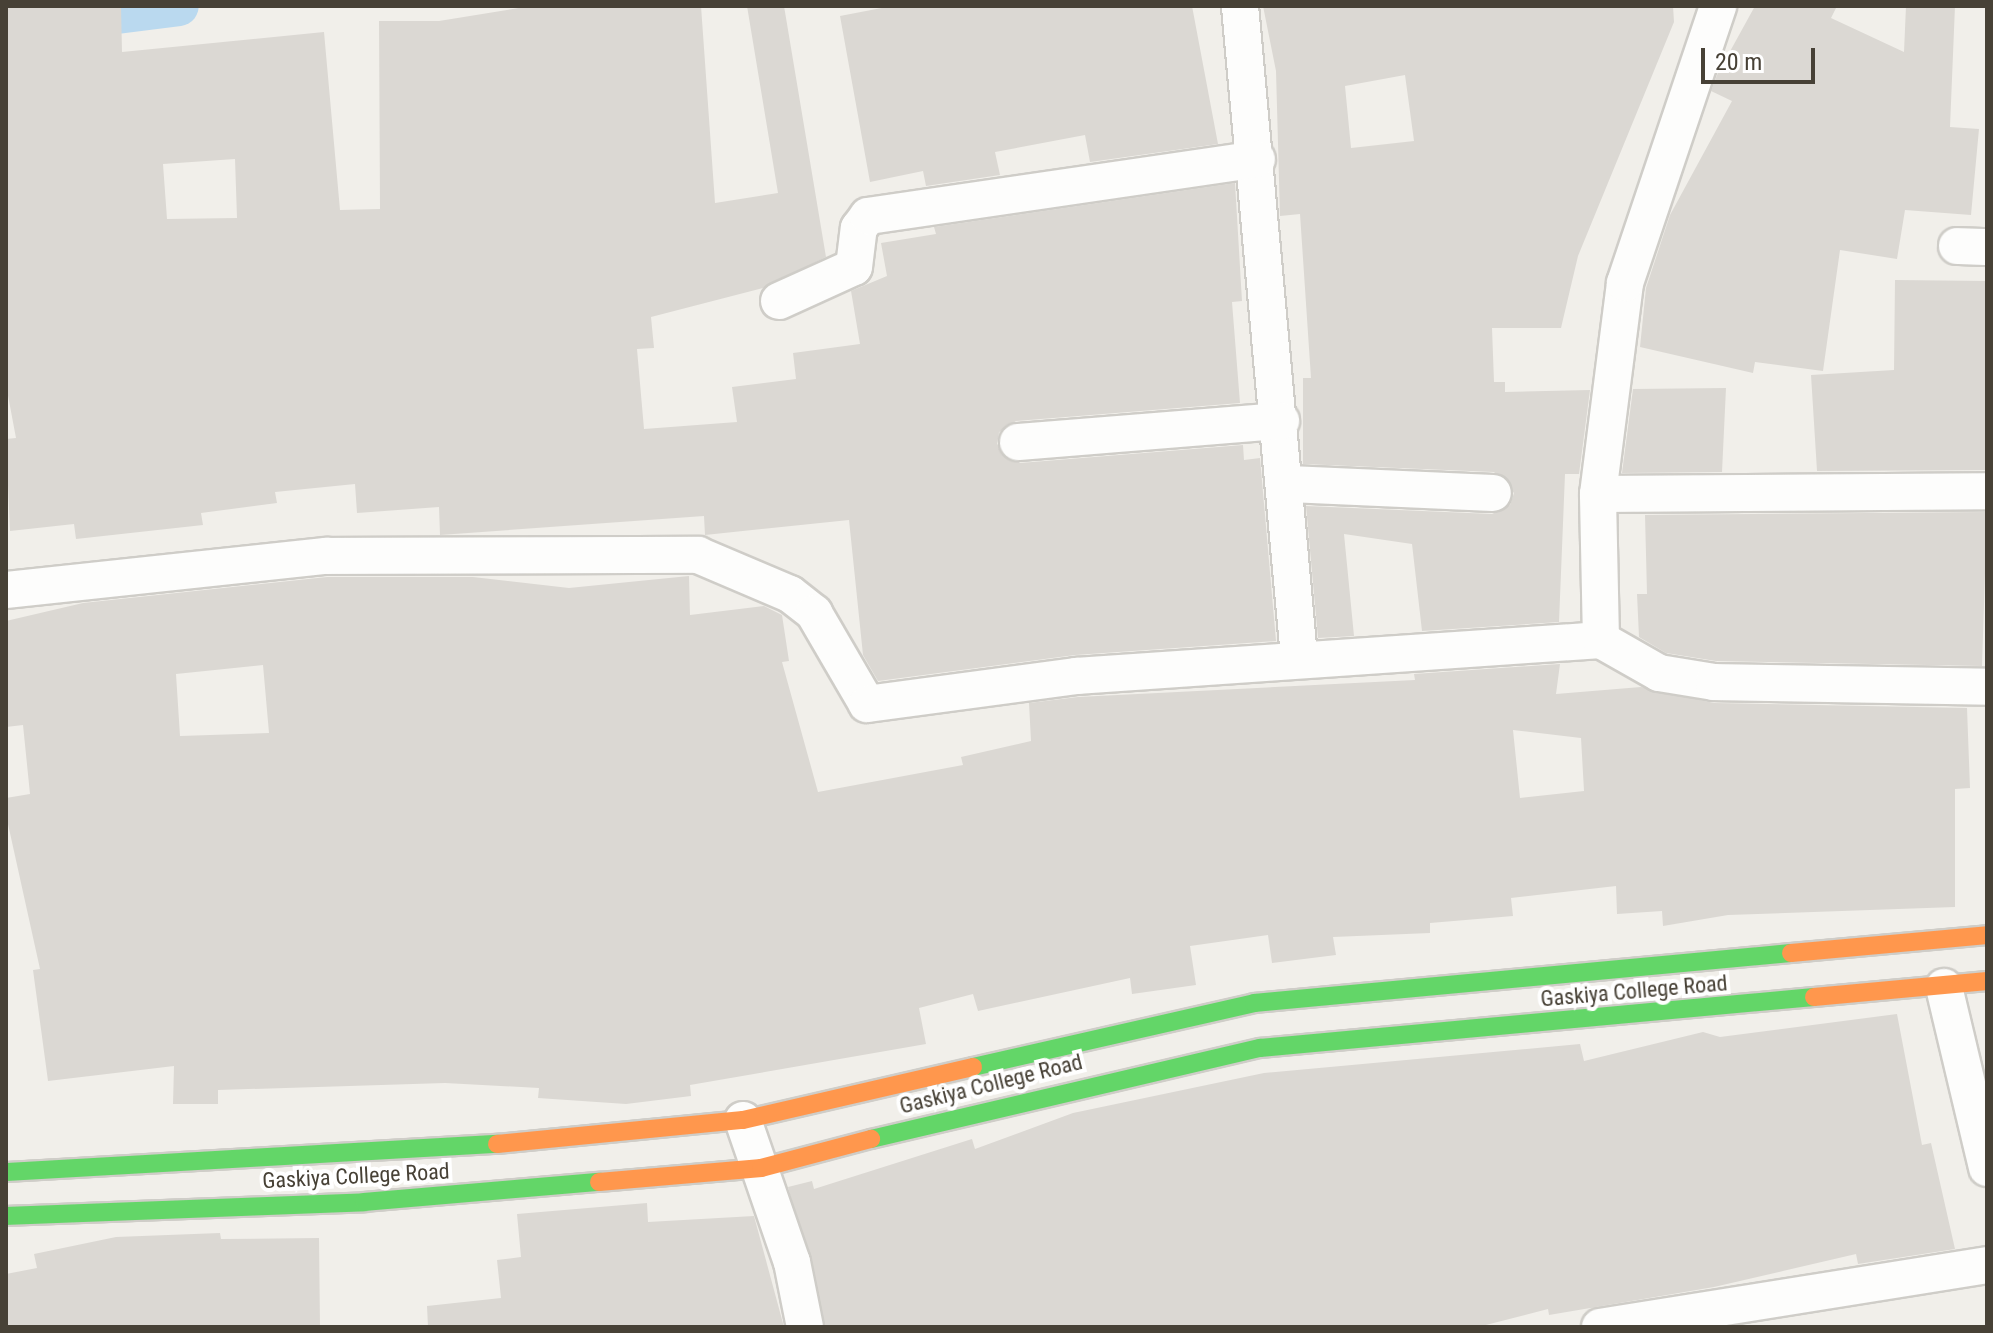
<!DOCTYPE html>
<style>
body{margin:0}
#map{position:relative;width:1993px;height:1333px;overflow:hidden;background:#f1efea;font-family:"Roboto Condensed",sans-serif}
div>[style]{position:absolute}
.canal>*{height:40px;margin:-20px;padding:0 20px;transform-origin:20px;border-radius:20px;background:#bad9ef}
.building>*{inset:0;background:#dbd8d3}
.roads{filter:drop-shadow(2px 0 #cfcdc8) drop-shadow(-2px 0 #cfcdc8) drop-shadow(0 2px #cfcdc8) drop-shadow(0 -2px #cfcdc8)}
.street>*{height:36px;margin:-18px;padding:0 18px;transform-origin:18px;border-radius:18px;background:#fdfdfc}
.fast>*{height:18px;margin:-9px;padding:0 9px;transform-origin:9px;border-radius:9px;background:#63d668}
.slow>*{height:18px;margin:-9px;padding:0 9px;transform-origin:9px;border-radius:9px;background:#ff974d}
span{translate:-50% -50%;white-space:nowrap;text-align:center;line-height:1.15;-webkit-text-stroke:8px #fff;paint-order:stroke}
.street-label{font-size:22px;color:#474136}
.frame{position:absolute;inset:0;border:8px solid #474136;pointer-events:none}
.scale{position:absolute;left:1701px;top:48px;width:114px;height:36px;box-sizing:border-box;border:4px solid #474136;border-top:0;padding-left:10px;font-size:24px;line-height:28px;white-space:nowrap;color:#474136;-webkit-text-stroke:6px #fff;paint-order:stroke}
</style>
<div id="map">
<div class="canal">
<div style="left:6px;top:28px;width:174px;rotate:-7.2deg"></div>
</div>
<div class="building">
<div style="clip-path:polygon(evenodd,6px 6px,121px 6px,122px 52px,324px 32px,340px 210px,380px 209px,379px 21px,439px 21px,531px 6px,701px 6px,715px 203px,778px 193px,747px 6px,784px 6px,826px 257px,763px 288px,651px 317px,654px 348px,637px 349px,644px 429px,737px 422px,732px 387px,796px 379px,793px 353px,860px 344px,851px 291px,887px 276px,881px 243px,936px 234px,934px 227px,1235px 183px,1242px 301px,1232px 302px,1240px 403px,1016px 421px,999px 432px,997px 444px,1020px 463px,1243px 445px,1244px 460px,1260px 458px,1276px 641px,1075px 655px,878px 681px,863px 655px,849px 520px,705px 535px,704px 516px,440px 535px,439px 507px,357px 513px,355px 484px,275px 492px,277px 503px,201px 513px,203px 525px,76px 539px,74px 524px,10px 531px,6px 439px,16px 438px,6px 385px,6px 6px,235px 159px,237px 218px,167px 219px,163px 164px,235px 159px)"></div>
<div style="clip-path:polygon(892px 6px,1192px 6px,1218px 144px,1090px 162px,1085px 135px,995px 152px,1000px 175px,926px 186px,923px 171px,870px 182px,840px 16px)"></div>
<div style="clip-path:polygon(evenodd,1263px 6px,1673px 6px,1674px 22px,1578px 256px,1561px 328px,1492px 328px,1494px 382px,1505px 382px,1505px 392px,1590px 390px,1579px 474px,1565px 474px,1559px 622px,1422px 631px,1412px 544px,1344px 534px,1354px 636px,1318px 638px,1306px 506px,1492px 514px,1510px 505px,1514px 493px,1494px 472px,1303px 464px,1303px 378px,1311px 378px,1300px 214px,1280px 216px,1276px 71px,1263px 6px,1405px 75px,1414px 141px,1351px 148px,1345px 86px,1405px 75px)"></div>
<div style="clip-path:polygon(1755px 6px,1837px 6px,1831px 18px,1904px 52px,1906px 6px,1955px 6px,1950px 127px,1979px 129px,1971px 215px,1905px 210px,1897px 259px,1840px 250px,1823px 371px,1755px 362px,1753px 373px,1640px 347px,1646px 288px,1670px 215px,1732px 101px,1711px 91px,1717px 75px)"></div>
<div style="clip-path:polygon(1895px 280px,1987px 281px,1987px 470px,1817px 471px,1811px 375px,1894px 370px)"></div>
<div style="clip-path:polygon(1726px 388px,1722px 472px,1622px 473px,1633px 389px)"></div>
<div style="clip-path:polygon(1987px 512px,1982px 666px,1716px 661px,1666px 653px,1639px 637px,1637px 594px,1647px 594px,1645px 515px)"></div>
<div style="clip-path:polygon(evenodd,689px 576px,690px 615px,764px 606px,782px 615px,789px 661px,782px 662px,818px 792px,963px 765px,961px 757px,1031px 741px,1029px 703px,1078px 697px,1415px 680px,1414px 674px,1560px 664px,1556px 694px,1641px 687px,1714px 703px,1967px 708px,1970px 788px,1955px 789px,1955px 907px,1728px 915px,1663px 926px,1662px 911px,1617px 914px,1616px 886px,1511px 898px,1513px 916px,1430px 923px,1430px 933px,1333px 937px,1336px 955px,1272px 963px,1268px 935px,1190px 946px,1196px 985px,1132px 994px,1130px 978px,978px 1011px,973px 994px,919px 1008px,926px 1044px,690px 1085px,691px 1096px,626px 1104px,538px 1098px,539px 1088px,445px 1083px,218px 1090px,218px 1104px,173px 1104px,174px 1066px,48px 1081px,33px 970px,40px 969px,6px 815px,6px 798px,30px 794px,23px 725px,6px 727px,6px 621px,83px 603px,327px 577px,473px 577px,569px 588px,689px 576px,263px 665px,269px 733px,180px 736px,176px 674px,263px 665px,689px 576px,1513px 730px,1581px 738px,1584px 791px,1520px 798px,1513px 730px)"></div>
<div style="clip-path:polygon(1897px 1014px,1922px 1145px,1931px 1143px,1955px 1249px,1858px 1264px,1856px 1254px,1714px 1287px,1549px 1315px,1548px 1309px,1478px 1327px,825px 1327px,788px 1187px,812px 1181px,814px 1189px,972px 1139px,975px 1149px,1073px 1113px,1264px 1073px,1580px 1044px,1584px 1061px,1703px 1032px,1720px 1037px)"></div>
<div style="clip-path:polygon(647px 1203px,648px 1222px,754px 1216px,784px 1327px,428px 1327px,427px 1306px,501px 1298px,497px 1260px,521px 1257px,517px 1214px)"></div>
<div style="clip-path:polygon(220px 1233px,221px 1239px,319px 1238px,320px 1327px,6px 1327px,6px 1274px,37px 1268px,34px 1254px,116px 1237px)"></div>
</div>
<div class="roads">
<div class="street">
<div style="left:1240px;top:6px;width:654px;rotate:84.82deg"></div>
<div style="left:1957px;top:246px;width:30px;rotate:2deg"></div>
<div style="left:779px;top:301px;width:82px;rotate:-24.4deg"></div>
<div style="left:854px;top:267px;width:39px;rotate:-83deg"></div>
<div style="left:859px;top:228px;width:15px;rotate:-53deg"></div>
<div style="left:868px;top:216px;width:393px;rotate:-8.3deg"></div>
<div style="left:1018px;top:442px;width:264px;rotate:-4.6deg"></div>
<div style="left:1289px;top:484px;width:204px;rotate:2.5deg"></div>
<div style="left:1598px;top:494px;width:389px;rotate:-0.4deg"></div>
<div style="left:6px;top:590px;width:322px;rotate:-6.1deg"></div>
<div style="left:326px;top:556px;width:372px;rotate:-0.2deg"></div>
<div style="left:698px;top:555px;width:100px;rotate:23deg"></div>
<div style="left:790px;top:594px;width:31px;rotate:38deg"></div>
<div style="left:814px;top:613px;width:105px;rotate:59.8deg"></div>
<div style="left:867px;top:704px;width:211px;rotate:-7.6deg"></div>
<div style="left:1076px;top:676px;width:526px;rotate:-3.92deg"></div>
<div style="left:1601px;top:640px;width:67px;rotate:29.6deg"></div>
<div style="left:1659px;top:673px;width:56px;rotate:9.3deg"></div>
<div style="left:1714px;top:682px;width:273px;rotate:1deg"></div>
<div style="left:1601px;top:640px;width:146px;rotate:-91.2deg"></div>
<div style="left:1598px;top:494px;width:213px;rotate:-82.7deg"></div>
<div style="left:1625px;top:283px;width:292px;rotate:-71.4deg"></div>
<div style="left:1944px;top:987px;width:186px;rotate:76.6deg"></div>
<div style="left:743px;top:1120px;width:150px;rotate:71deg"></div>
<div style="left:792px;top:1262px;width:66px;rotate:78.7deg"></div>
<div style="left:1600px;top:1327px;width:392px;rotate:-9.1deg"></div>
</div>
<div class="fast">
<div style="left:973px;top:1067px;width:288px;rotate:-12.8deg"></div>
<div style="left:1254px;top:1003px;width:539px;rotate:-5.32deg"></div>
<div style="left:871px;top:1139px;width:400px;rotate:-13.2deg"></div>
<div style="left:1260px;top:1048px;width:556px;rotate:-5.26deg"></div>
<div style="left:6px;top:1172px;width:492px;rotate:-3.3deg"></div>
<div style="left:6px;top:1216px;width:358px;rotate:-2.2deg"></div>
<div style="left:364px;top:1202px;width:236px;rotate:-4.9deg"></div>
</div>
<div class="slow">
<div style="left:1791px;top:953px;width:197px;rotate:-5.2deg"></div>
<div style="left:1814px;top:997px;width:174px;rotate:-5.3deg"></div>
<div style="left:497px;top:1144px;width:247px;rotate:-5.6deg"></div>
<div style="left:743px;top:1120px;width:236px;rotate:-13deg"></div>
<div style="left:599px;top:1182px;width:163px;rotate:-4.9deg"></div>
<div style="left:761px;top:1168px;width:114px;rotate:-14.8deg"></div>
</div>
</div>
<div class="street-label">
<span style="left:1634px;top:991px;rotate:-5deg">Gaskiya College Road</span>
<span style="left:991px;top:1084px;rotate:-14deg">Gaskiya College Road</span>
<span style="left:356px;top:1176px;rotate:-3deg">Gaskiya College Road</span>
</div>
<div class="frame"></div>
<div class="scale">20 m</div>
</div>
